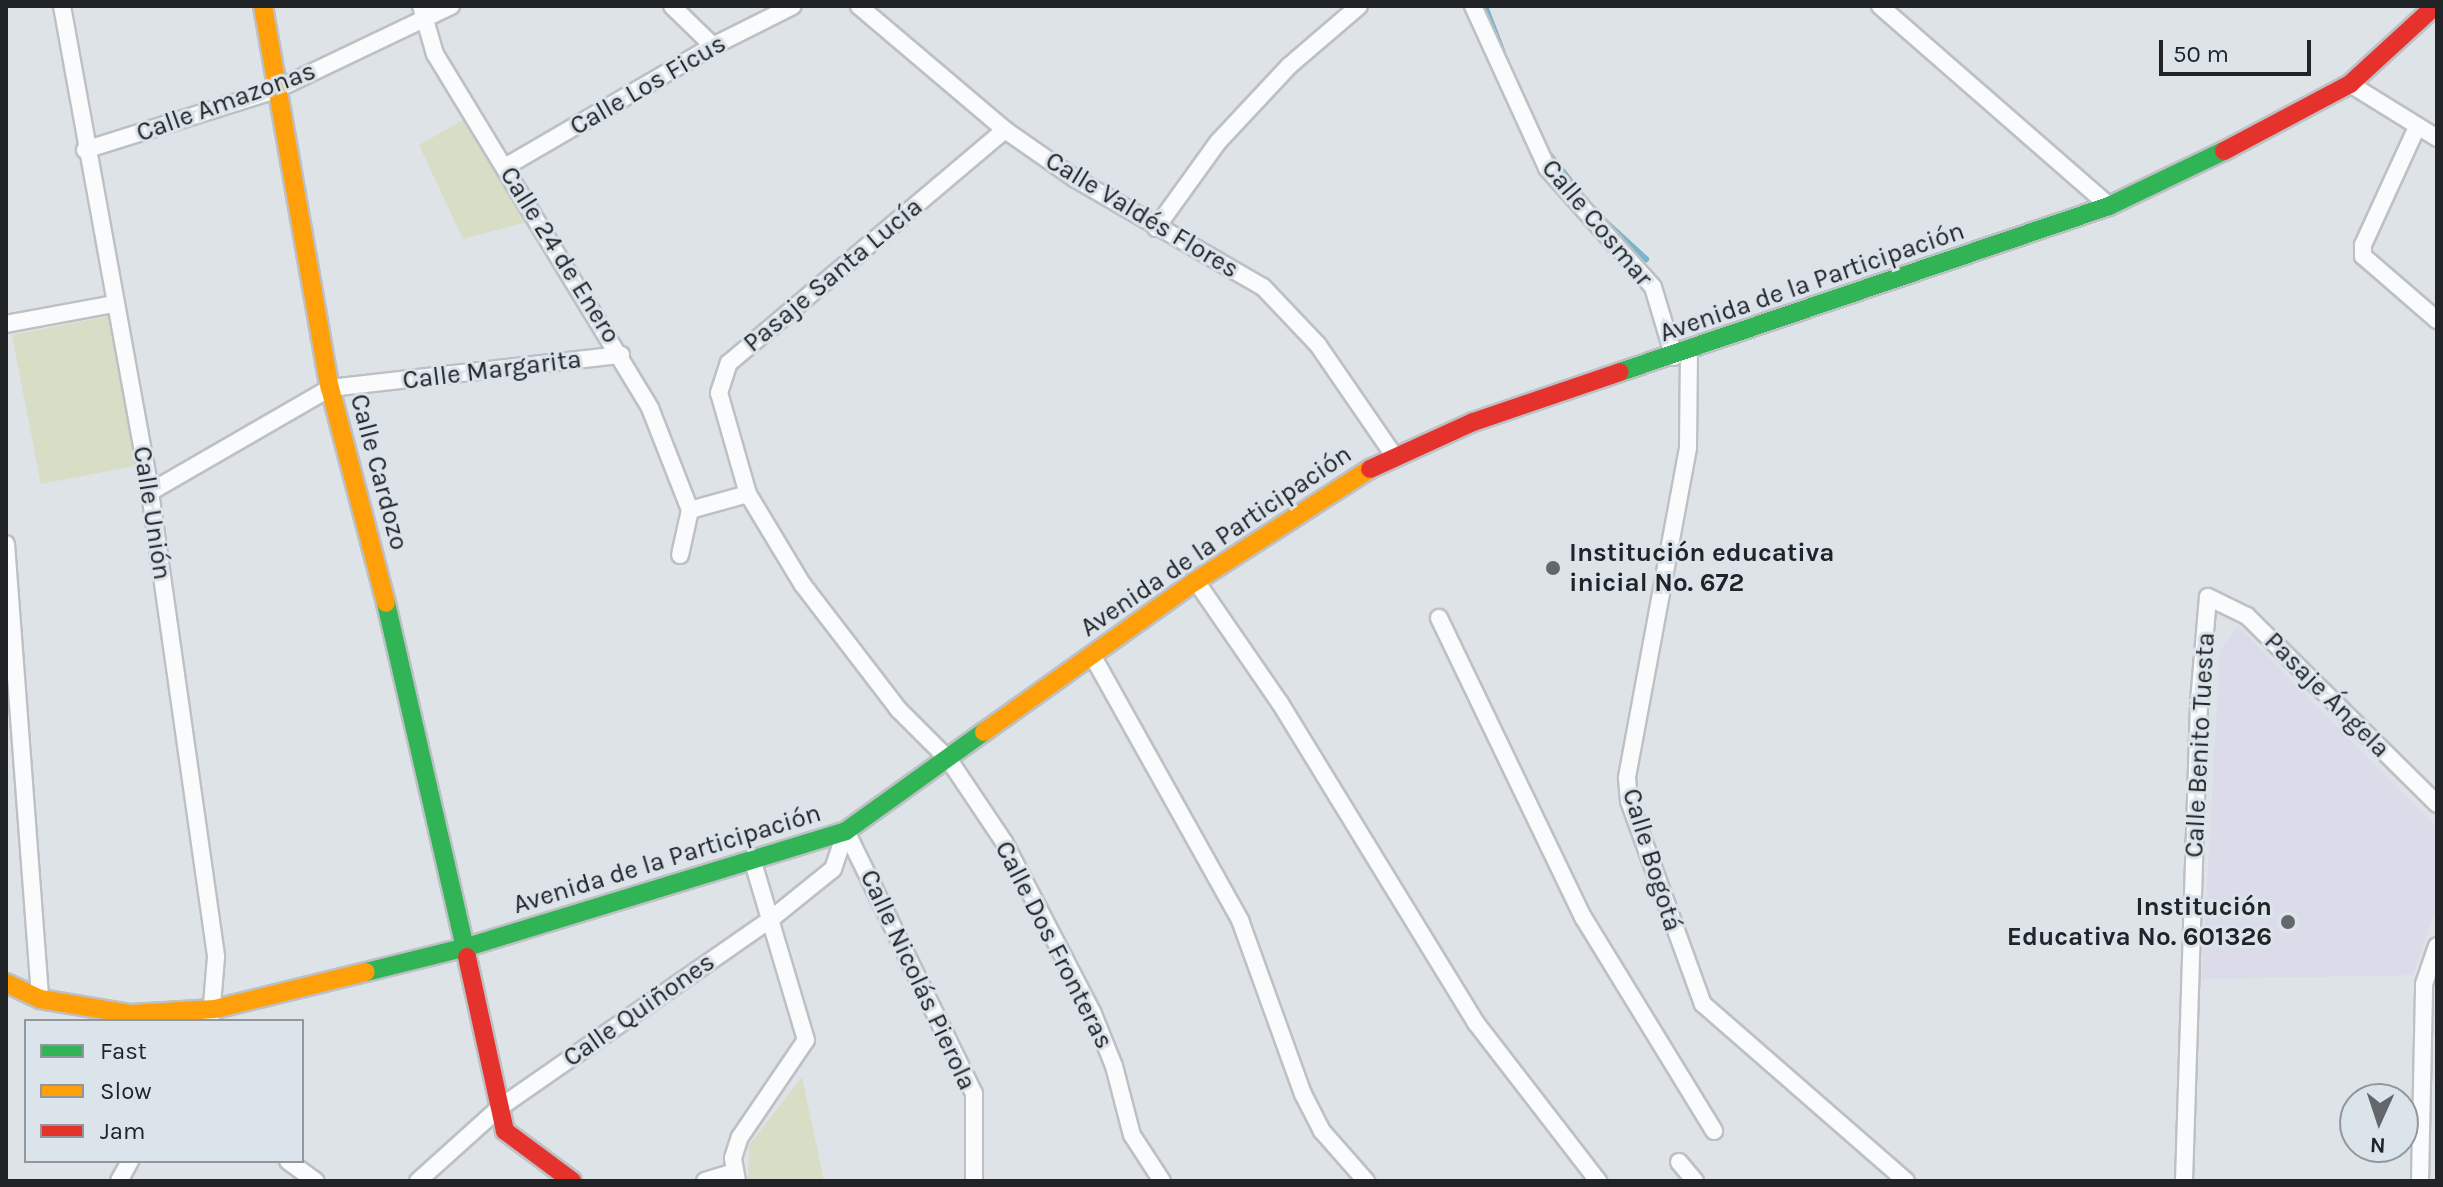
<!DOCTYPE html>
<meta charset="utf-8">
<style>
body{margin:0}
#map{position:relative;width:2443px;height:1187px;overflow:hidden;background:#dee3e8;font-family:Karla,sans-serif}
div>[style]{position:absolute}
.education>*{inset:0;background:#dbdbe9}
.green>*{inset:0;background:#d8ddc5;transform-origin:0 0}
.stream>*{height:6px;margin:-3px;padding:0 3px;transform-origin:3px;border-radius:3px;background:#7bb4c9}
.roads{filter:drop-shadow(2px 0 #bdc0c4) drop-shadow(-2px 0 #bdc0c4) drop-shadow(0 2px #bdc0c4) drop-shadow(0 -2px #bdc0c4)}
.street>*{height:16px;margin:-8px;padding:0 8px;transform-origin:8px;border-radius:8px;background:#fafbfc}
.fast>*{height:18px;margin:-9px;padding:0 9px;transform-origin:9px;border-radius:9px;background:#30b455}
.slow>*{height:18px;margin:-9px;padding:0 9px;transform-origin:9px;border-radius:9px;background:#ff9f0a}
.jam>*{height:18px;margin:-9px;padding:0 9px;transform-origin:9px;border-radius:9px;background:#e5322d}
.dots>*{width:22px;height:22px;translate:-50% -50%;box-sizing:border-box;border:4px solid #dbe3eb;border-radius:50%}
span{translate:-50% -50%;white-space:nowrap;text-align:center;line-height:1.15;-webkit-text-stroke:6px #dbe3eb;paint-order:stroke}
.street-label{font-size:26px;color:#212427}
.poi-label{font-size:26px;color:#212427;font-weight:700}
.left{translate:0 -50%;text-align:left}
.right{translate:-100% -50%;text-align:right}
.frame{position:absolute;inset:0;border:8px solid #212427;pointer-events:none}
.legend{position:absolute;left:24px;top:1019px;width:280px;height:144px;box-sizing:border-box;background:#dbe3eb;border:2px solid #91979d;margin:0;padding:10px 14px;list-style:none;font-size:24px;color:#212427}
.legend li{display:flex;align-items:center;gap:16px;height:40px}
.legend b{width:40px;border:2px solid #91979d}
.north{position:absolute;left:2339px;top:1083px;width:80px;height:80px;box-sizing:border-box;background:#dbe3eb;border:2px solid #91979d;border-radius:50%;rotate:183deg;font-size:22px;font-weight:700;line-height:32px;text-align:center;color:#212427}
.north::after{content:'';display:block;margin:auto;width:28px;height:36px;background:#63676b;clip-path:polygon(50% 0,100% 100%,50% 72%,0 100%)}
.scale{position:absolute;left:2159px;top:40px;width:152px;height:36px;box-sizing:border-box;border:4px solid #212427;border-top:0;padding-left:10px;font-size:24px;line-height:28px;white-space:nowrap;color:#212427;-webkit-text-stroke:6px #dbe3eb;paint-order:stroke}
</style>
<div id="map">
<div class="education">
<div style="clip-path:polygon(2238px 626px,2437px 828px,2437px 905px,2413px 975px,2202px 979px,2220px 650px)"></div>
</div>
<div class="green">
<div style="clip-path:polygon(465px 119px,527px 222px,463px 239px,419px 145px)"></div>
<div style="left:109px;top:316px;width:152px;height:99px;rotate:79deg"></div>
<div style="clip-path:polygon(802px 1077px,824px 1181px,748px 1181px,749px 1145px)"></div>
</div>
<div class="stream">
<div style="left:1485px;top:6px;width:50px;rotate:69deg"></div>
<div style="left:1549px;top:154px;width:48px;rotate:51.7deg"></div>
<div style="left:1599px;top:216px;width:64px;rotate:42.5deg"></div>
</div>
<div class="roads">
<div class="street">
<div style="left:62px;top:6px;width:494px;rotate:79.7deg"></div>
<div style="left:150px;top:492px;width:470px;rotate:81.9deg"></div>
<div style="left:216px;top:957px;width:59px;rotate:94.8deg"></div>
<div style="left:421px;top:6px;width:50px;rotate:73.7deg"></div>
<div style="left:435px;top:54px;width:414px;rotate:58.7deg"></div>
<div style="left:650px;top:408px;width:110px;rotate:68.6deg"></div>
<div style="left:690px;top:510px;width:46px;rotate:102.5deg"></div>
<div style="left:672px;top:6px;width:57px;rotate:44.3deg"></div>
<div style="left:859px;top:6px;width:192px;rotate:40.3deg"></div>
<div style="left:1005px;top:130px;width:84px;rotate:34.8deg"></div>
<div style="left:1074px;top:178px;width:218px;rotate:30deg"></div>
<div style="left:1263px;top:287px;width:80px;rotate:46.5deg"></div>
<div style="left:1318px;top:345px;width:132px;rotate:55.5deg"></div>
<div style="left:1473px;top:6px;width:178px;rotate:65.4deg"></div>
<div style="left:1547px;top:168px;width:159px;rotate:48.3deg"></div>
<div style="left:1653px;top:287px;width:73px;rotate:73.3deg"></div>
<div style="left:1880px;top:6px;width:304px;rotate:41.1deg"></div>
<div style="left:2350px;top:84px;width:102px;rotate:31.8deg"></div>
<div style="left:2417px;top:127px;width:130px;rotate:114.6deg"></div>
<div style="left:2363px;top:245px;width:11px;rotate:90deg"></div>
<div style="left:2363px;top:256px;width:98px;rotate:40.9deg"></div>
<div style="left:85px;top:150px;width:199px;rotate:-17.5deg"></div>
<div style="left:275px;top:90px;width:195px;rotate:-25.5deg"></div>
<div style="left:505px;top:167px;width:241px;rotate:-30.2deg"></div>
<div style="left:713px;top:46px;width:89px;rotate:-26.6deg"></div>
<div style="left:1156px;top:228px;width:106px;rotate:-54.2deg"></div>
<div style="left:1218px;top:142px;width:104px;rotate:-46.9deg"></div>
<div style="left:1289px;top:66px;width:92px;rotate:-40.6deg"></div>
<div style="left:6px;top:324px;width:110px;rotate:-10.5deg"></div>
<div style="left:1689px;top:351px;width:97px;rotate:90.6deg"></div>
<div style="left:1688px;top:448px;width:336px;rotate:100.5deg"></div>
<div style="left:1627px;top:778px;width:23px;rotate:85deg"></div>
<div style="left:1629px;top:801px;width:216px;rotate:70deg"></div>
<div style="left:1703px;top:1004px;width:269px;rotate:41.1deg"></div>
<div style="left:150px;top:492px;width:208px;rotate:-30deg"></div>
<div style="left:330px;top:388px;width:293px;rotate:-6.5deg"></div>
<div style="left:748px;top:494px;width:105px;rotate:-106deg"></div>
<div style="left:719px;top:393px;width:32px;rotate:-72deg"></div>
<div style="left:729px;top:363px;width:361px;rotate:-40.2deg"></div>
<div style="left:690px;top:510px;width:60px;rotate:-15.4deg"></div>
<div style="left:748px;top:494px;width:106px;rotate:58.9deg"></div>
<div style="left:803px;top:585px;width:156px;rotate:52.5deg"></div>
<div style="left:898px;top:709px;width:72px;rotate:45deg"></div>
<div style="left:949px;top:760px;width:99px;rotate:56.1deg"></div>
<div style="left:1004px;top:842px;width:194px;rotate:62.6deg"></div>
<div style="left:1093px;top:1014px;width:56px;rotate:68deg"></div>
<div style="left:1114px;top:1066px;width:71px;rotate:75.4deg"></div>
<div style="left:1132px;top:1135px;width:55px;rotate:56.9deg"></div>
<div style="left:6px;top:544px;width:456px;rotate:85.7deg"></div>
<div style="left:1196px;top:581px;width:148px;rotate:55.5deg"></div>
<div style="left:1280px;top:703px;width:375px;rotate:58.5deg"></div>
<div style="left:1476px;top:1023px;width:200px;rotate:52.3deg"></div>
<div style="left:1439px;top:618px;width:332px;rotate:64.3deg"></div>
<div style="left:1583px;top:917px;width:251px;rotate:58.5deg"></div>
<div style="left:1092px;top:655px;width:304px;rotate:60.8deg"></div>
<div style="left:1240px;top:920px;width:185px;rotate:70.1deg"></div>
<div style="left:1303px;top:1094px;width:42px;rotate:62.8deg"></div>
<div style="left:1322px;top:1131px;width:67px;rotate:48.7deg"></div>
<div style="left:846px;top:831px;width:292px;rotate:64deg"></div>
<div style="left:974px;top:1094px;width:87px;rotate:90deg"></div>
<div style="left:288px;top:1161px;width:34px;rotate:36deg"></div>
<div style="left:1679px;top:1162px;width:25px;rotate:50deg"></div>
<div style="left:119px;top:1181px;width:23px;rotate:-61deg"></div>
<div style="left:418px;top:1181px;width:109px;rotate:-42deg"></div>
<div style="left:499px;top:1108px;width:331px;rotate:-34.8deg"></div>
<div style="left:771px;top:919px;width:80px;rotate:-38.9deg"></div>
<div style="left:833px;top:869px;width:40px;rotate:-71.1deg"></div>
<div style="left:705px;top:1181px;width:31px;rotate:-17deg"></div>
<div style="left:737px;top:1181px;width:23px;rotate:-100deg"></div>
<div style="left:733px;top:1158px;width:22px;rotate:-72deg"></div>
<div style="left:740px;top:1137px;width:117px;rotate:-55.8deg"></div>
<div style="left:806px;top:1040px;width:186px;rotate:-106.6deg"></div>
<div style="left:2184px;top:1181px;width:479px;rotate:-88.2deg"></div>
<div style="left:2199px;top:702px;width:105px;rotate:-85.1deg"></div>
<div style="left:2208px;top:597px;width:43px;rotate:26deg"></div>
<div style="left:2247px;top:616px;width:267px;rotate:44.7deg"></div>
<div style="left:2420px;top:1181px;width:197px;rotate:-88.8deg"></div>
<div style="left:2424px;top:984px;width:40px;rotate:-71.1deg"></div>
</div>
<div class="fast">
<div style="left:1620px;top:372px;width:516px;rotate:-18.75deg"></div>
<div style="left:2109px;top:206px;width:127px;rotate:-25.6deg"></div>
<div style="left:386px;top:603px;width:363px;rotate:77.1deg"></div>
<div style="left:366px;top:972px;width:104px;rotate:-13.9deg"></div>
<div style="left:467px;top:947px;width:396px;rotate:-17deg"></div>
<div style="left:846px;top:831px;width:170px;rotate:-35.7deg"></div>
</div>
<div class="slow">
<div style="left:263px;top:6px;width:388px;rotate:80.1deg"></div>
<div style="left:330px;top:388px;width:222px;rotate:75.4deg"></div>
<div style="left:984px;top:732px;width:260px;rotate:-35.5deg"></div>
<div style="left:1196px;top:581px;width:207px;rotate:-32.8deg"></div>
<div style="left:6px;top:983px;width:38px;rotate:25deg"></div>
<div style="left:40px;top:999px;width:92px;rotate:9.4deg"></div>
<div style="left:131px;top:1014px;width:84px;rotate:-3.4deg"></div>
<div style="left:215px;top:1009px;width:155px;rotate:-13.8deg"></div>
</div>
<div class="jam">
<div style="left:2224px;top:151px;width:143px;rotate:-28deg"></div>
<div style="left:2350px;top:84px;width:115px;rotate:-42.5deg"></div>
<div style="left:1370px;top:469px;width:113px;rotate:-24.5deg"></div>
<div style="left:1473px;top:422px;width:155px;rotate:-18.8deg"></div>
<div style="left:467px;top:957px;width:178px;rotate:77.7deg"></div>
<div style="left:505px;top:1131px;width:84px;rotate:36.7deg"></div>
</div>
</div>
<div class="dots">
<div style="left:1553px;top:568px;background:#63676b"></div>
<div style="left:2288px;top:922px;background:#63676b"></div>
</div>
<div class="street-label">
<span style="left:648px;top:85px;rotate:-30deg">Calle Los Ficus</span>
<span style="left:226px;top:102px;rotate:-20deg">Calle Amazonas</span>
<span style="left:1142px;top:215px;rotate:31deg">Calle Valdés Flores</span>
<span style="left:1597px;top:223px;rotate:50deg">Calle Cosmar</span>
<span style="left:560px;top:255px;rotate:58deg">Calle 24 de Enero</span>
<span style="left:833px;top:275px;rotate:-40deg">Pasaje Santa Lucía</span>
<span style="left:1812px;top:282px;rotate:-19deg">Avenida de la Participación</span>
<span style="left:492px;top:370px;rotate:-7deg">Calle Margarita</span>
<span style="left:379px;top:472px;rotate:75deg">Calle Cardozo</span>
<span style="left:152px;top:513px;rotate:81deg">Calle Unión</span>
<span style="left:1216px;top:541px;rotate:-34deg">Avenida de la Participación</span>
<span style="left:2327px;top:695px;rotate:45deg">Pasaje Ángela</span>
<span style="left:2200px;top:745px;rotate:-87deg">Calle Benito Tuesta</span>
<span style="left:667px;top:859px;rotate:-17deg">Avenida de la Participación</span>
<span style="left:1652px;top:860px;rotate:73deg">Calle Bogotá</span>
<span style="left:1054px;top:945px;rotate:63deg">Calle Dos Fronteras</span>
<span style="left:918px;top:980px;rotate:65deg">Calle Nicolás Pierola</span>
<span style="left:639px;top:1010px;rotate:-35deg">Calle Quiñones</span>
</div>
<div class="poi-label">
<span class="left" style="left:1569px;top:568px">Institución educativa<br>inicial No. 672</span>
<span class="right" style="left:2272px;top:922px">Institución<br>Educativa No. 601326</span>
</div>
<div class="frame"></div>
<ul class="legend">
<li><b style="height:10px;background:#30b455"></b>Fast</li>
<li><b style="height:10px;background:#ff9f0a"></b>Slow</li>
<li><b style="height:10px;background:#e5322d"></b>Jam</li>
</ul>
<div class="north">N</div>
<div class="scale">50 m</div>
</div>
